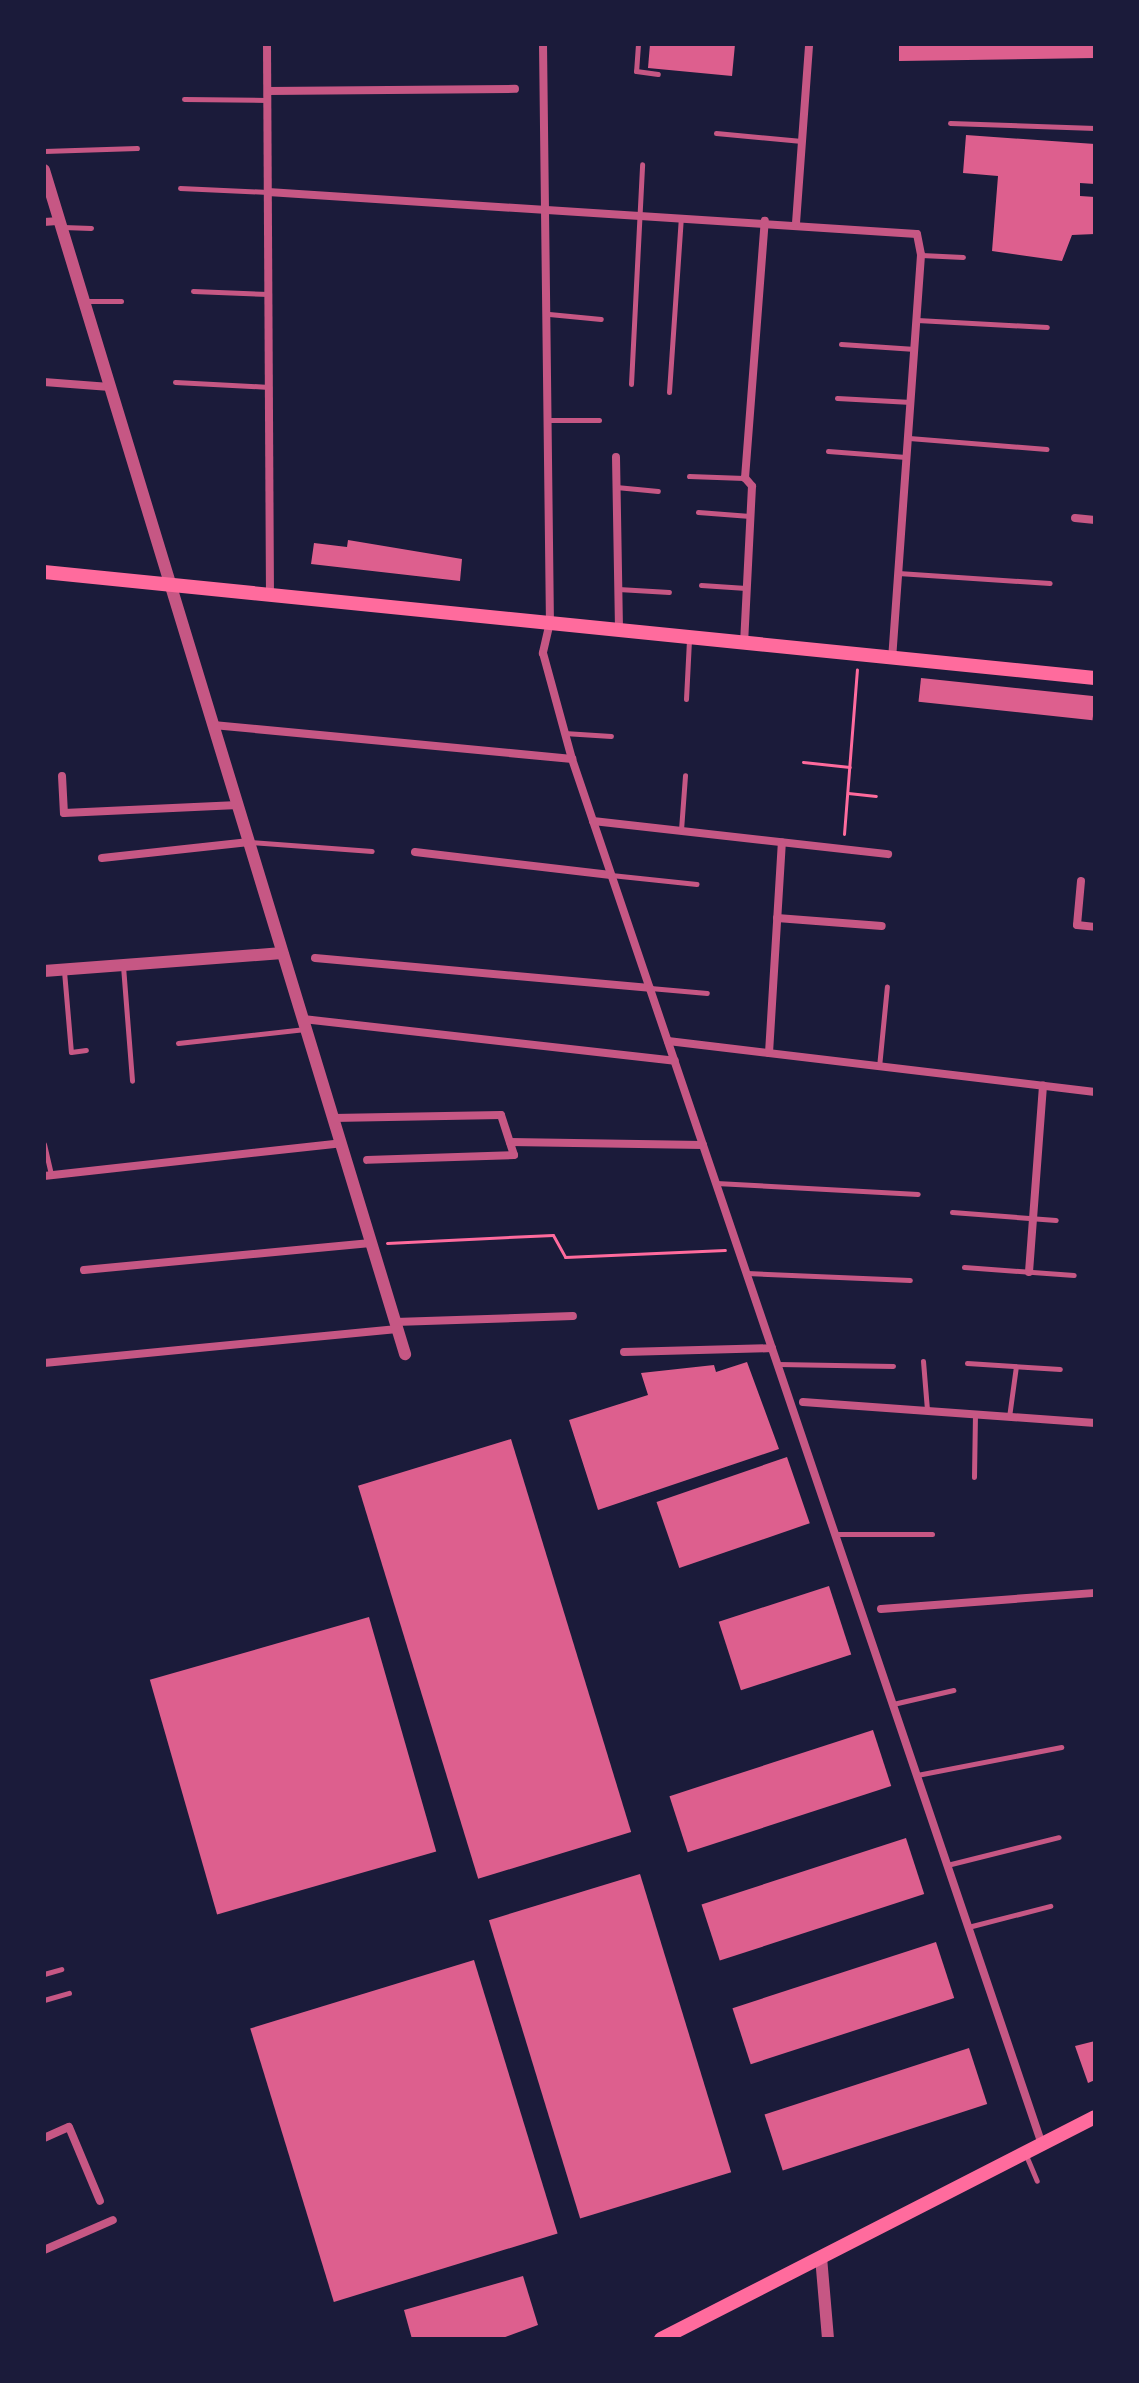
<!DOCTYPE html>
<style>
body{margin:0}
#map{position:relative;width:1139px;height:2383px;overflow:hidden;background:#1b1b3a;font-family:Jost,sans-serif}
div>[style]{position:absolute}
.building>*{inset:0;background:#dd5f8e;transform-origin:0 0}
.path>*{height:3px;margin:-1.5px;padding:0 1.5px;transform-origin:1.5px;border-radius:1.5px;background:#ff6b9d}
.service>*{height:5px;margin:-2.5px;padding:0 2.5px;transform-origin:2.5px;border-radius:2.5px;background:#c65784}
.minor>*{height:8px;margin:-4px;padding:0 4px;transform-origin:4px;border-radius:4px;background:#c65784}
.tertiary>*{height:12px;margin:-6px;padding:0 6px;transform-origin:6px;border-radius:6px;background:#c65784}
.secondary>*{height:14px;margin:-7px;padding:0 7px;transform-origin:7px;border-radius:7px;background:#ff6b9d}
.primary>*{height:14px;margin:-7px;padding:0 7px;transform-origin:7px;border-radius:7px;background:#ff6b9d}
span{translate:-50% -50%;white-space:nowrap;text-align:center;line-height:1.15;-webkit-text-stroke:6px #1b1b3a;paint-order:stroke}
.frame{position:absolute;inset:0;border:46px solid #1b1b3a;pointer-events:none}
</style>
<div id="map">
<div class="building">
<div style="clip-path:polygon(650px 44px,735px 44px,732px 76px,648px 68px)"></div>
<div style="clip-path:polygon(899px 44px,1095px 44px,1095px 58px,899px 61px)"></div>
<div style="clip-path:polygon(966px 135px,1095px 144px,1095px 184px,1080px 183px,1080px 196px,1095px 197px,1095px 234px,1072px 235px,1062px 261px,992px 251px,998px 176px,963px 173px)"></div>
<div style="clip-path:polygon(348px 540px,462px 559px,460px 581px,311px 564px,314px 543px,347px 547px)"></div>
<div style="left:921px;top:678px;width:175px;height:24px;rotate:6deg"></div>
<div style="clip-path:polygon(747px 1362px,779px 1449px,598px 1510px,569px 1420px,648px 1395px,641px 1373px,714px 1365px,716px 1372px)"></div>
<div style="left:511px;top:1439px;width:411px;height:160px;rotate:73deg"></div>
<div style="left:787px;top:1457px;width:70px;height:138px;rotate:71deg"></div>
<div style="left:829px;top:1586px;width:72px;height:116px;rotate:72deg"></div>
<div style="left:369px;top:1617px;width:244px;height:228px;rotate:74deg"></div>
<div style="left:873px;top:1730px;width:59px;height:214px;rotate:72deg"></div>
<div style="left:906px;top:1838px;width:59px;height:215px;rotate:72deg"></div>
<div style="left:640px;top:1874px;width:312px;height:158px;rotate:73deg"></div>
<div style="left:936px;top:1942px;width:59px;height:214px;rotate:72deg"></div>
<div style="left:474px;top:1960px;width:286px;height:234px;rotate:73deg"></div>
<div style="clip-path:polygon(1095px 2041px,1095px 2080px,1088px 2083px,1075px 2046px)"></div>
<div style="left:969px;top:2048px;width:59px;height:215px;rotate:72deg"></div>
<div style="clip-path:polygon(523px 2276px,538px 2325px,500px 2339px,412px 2339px,404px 2310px)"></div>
</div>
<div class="path">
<div style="left:803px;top:762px;width:47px;rotate:6.1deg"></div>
<div style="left:848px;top:793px;width:28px;rotate:6deg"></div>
<div style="left:844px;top:834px;width:165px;rotate:-85.5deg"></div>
<div style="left:387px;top:1243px;width:166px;rotate:-2.8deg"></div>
<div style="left:553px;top:1235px;width:25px;rotate:61deg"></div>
<div style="left:565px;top:1257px;width:160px;rotate:-2.5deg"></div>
</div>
<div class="service">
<div style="left:638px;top:44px;width:27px;rotate:94deg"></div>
<div style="left:636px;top:71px;width:22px;rotate:8deg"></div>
<div style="left:184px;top:99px;width:83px;rotate:0.7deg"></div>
<div style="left:950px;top:123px;width:145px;rotate:2deg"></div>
<div style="left:716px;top:133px;width:86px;rotate:5.3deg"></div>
<div style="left:44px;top:151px;width:93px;rotate:-1.8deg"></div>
<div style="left:180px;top:188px;width:88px;rotate:2.6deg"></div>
<div style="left:63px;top:227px;width:28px;rotate:2deg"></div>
<div style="left:921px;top:255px;width:42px;rotate:2.7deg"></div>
<div style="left:193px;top:291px;width:75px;rotate:2.3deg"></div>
<div style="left:85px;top:301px;width:36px"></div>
<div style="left:549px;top:314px;width:52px;rotate:5.5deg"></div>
<div style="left:917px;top:320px;width:130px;rotate:3.1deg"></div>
<div style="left:841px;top:344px;width:74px;rotate:3.9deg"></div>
<div style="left:175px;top:382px;width:94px;rotate:3deg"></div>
<div style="left:631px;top:384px;width:220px;rotate:-87.1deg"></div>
<div style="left:669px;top:392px;width:175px;rotate:-86.1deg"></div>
<div style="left:837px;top:398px;width:74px;rotate:3.1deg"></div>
<div style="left:549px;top:420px;width:50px"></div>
<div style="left:909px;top:438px;width:138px;rotate:4.6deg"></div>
<div style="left:828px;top:451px;width:78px;rotate:4.4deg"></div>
<div style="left:689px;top:476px;width:55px;rotate:2.1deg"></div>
<div style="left:616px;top:487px;width:42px;rotate:5.4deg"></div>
<div style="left:698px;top:512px;width:52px;rotate:4.4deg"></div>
<div style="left:898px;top:573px;width:152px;rotate:3.8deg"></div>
<div style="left:701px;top:585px;width:45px;rotate:3.8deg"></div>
<div style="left:618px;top:589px;width:51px;rotate:3.4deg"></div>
<div style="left:686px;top:699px;width:59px;rotate:-87.1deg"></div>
<div style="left:564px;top:733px;width:47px;rotate:3.7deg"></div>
<div style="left:681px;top:830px;width:55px;rotate:-85.8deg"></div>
<div style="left:249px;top:842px;width:123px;rotate:4.2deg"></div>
<div style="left:611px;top:875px;width:86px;rotate:6deg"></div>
<div style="left:123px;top:966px;width:115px;rotate:85.5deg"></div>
<div style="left:64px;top:971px;width:81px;rotate:85.1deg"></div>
<div style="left:71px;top:1052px;width:15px;rotate:-8deg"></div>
<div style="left:650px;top:988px;width:57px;rotate:5deg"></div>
<div style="left:178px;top:1043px;width:128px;rotate:-6.3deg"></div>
<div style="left:879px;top:1067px;width:81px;rotate:-84.4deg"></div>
<div style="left:44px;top:1144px;width:32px;rotate:77deg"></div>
<div style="left:716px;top:1183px;width:202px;rotate:3.1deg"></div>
<div style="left:952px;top:1212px;width:104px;rotate:4.4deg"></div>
<div style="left:964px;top:1267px;width:110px;rotate:4.2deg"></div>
<div style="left:747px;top:1273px;width:163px;rotate:2.5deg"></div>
<div style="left:923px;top:1361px;width:49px;rotate:85.3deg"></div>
<div style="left:967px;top:1363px;width:93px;rotate:3.7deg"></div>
<div style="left:778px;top:1364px;width:115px;rotate:1deg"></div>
<div style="left:1009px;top:1417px;width:51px;rotate:-82.2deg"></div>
<div style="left:974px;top:1477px;width:63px;rotate:-89.1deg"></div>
<div style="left:835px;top:1534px;width:97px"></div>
<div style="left:893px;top:1704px;width:62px;rotate:-13.1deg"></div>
<div style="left:917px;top:1775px;width:147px;rotate:-11deg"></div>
<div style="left:947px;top:1865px;width:115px;rotate:-14deg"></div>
<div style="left:968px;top:1927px;width:85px;rotate:-14.4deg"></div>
<div style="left:44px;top:1974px;width:18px;rotate:-16deg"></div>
<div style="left:44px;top:2000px;width:26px;rotate:-16deg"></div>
<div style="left:1025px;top:2153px;width:30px;rotate:67deg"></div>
</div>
<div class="minor">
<div style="left:267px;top:44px;width:551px;rotate:89.69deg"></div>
<div style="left:543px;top:44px;width:578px;rotate:89.31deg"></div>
<div style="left:550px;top:622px;width:32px;rotate:103deg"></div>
<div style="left:543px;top:653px;width:110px;rotate:74.7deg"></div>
<div style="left:572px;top:759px;width:1463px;rotate:71.26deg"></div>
<div style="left:268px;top:91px;width:247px;rotate:-0.5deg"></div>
<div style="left:268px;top:192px;width:650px;rotate:3.7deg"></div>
<div style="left:917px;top:234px;width:21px;rotate:79deg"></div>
<div style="left:921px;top:255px;width:404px;rotate:94.1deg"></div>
<div style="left:44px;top:222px;width:16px;rotate:-4deg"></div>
<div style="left:796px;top:223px;width:179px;rotate:-85.8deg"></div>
<div style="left:44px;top:382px;width:66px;rotate:4.3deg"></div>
<div style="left:616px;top:457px;width:174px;rotate:89deg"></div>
<div style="left:1075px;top:518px;width:20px;rotate:6deg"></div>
<div style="left:744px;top:644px;width:158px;rotate:-87.1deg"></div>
<div style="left:752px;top:486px;width:11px;rotate:-131deg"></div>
<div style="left:745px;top:478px;width:258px;rotate:-85.6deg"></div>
<div style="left:213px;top:725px;width:361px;rotate:5.4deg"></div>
<div style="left:62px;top:776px;width:37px;rotate:87deg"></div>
<div style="left:64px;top:813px;width:174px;rotate:-2.6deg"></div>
<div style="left:593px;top:821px;width:297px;rotate:6.4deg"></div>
<div style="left:415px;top:852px;width:197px;rotate:6.7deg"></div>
<div style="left:102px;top:858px;width:148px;rotate:-6.2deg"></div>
<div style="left:1081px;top:881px;width:44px;rotate:95.2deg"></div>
<div style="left:1077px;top:925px;width:18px;rotate:6deg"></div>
<div style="left:777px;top:918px;width:105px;rotate:4.4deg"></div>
<div style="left:315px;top:958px;width:336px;rotate:5.1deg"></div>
<div style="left:303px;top:1019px;width:374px;rotate:6.4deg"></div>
<div style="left:668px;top:1041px;width:430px;rotate:6.8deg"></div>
<div style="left:769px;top:1053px;width:211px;rotate:-86.5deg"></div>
<div style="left:333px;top:1118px;width:168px;rotate:-1deg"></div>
<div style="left:501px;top:1115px;width:42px;rotate:72deg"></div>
<div style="left:514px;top:1155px;width:147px;rotate:178.1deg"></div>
<div style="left:510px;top:1142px;width:193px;rotate:0.9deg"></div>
<div style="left:44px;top:1176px;width:299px;rotate:-6.3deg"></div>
<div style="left:84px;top:1270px;width:288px;rotate:-5.4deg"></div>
<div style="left:1029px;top:1272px;width:187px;rotate:-85.7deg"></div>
<div style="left:395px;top:1322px;width:178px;rotate:-1.9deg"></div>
<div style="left:624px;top:1352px;width:148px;rotate:-1.5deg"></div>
<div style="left:44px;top:1363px;width:355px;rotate:-5.5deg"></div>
<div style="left:803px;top:1402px;width:293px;rotate:4.1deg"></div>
<div style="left:881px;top:1609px;width:215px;rotate:-4.3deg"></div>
<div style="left:44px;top:2138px;width:27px;rotate:-24deg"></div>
<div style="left:69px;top:2127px;width:80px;rotate:67.3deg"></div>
<div style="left:44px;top:2250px;width:75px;rotate:-23.5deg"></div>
</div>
<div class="tertiary">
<div style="left:44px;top:170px;width:1238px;rotate:73.04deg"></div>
<div style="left:44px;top:971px;width:239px;rotate:-4.3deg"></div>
<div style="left:821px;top:2257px;width:82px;rotate:85.1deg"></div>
</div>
<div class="secondary">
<div style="left:44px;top:572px;width:1056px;rotate:5.76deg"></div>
</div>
<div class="primary">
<div style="left:661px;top:2339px;width:487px;rotate:-27.1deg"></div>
</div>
<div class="frame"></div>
</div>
